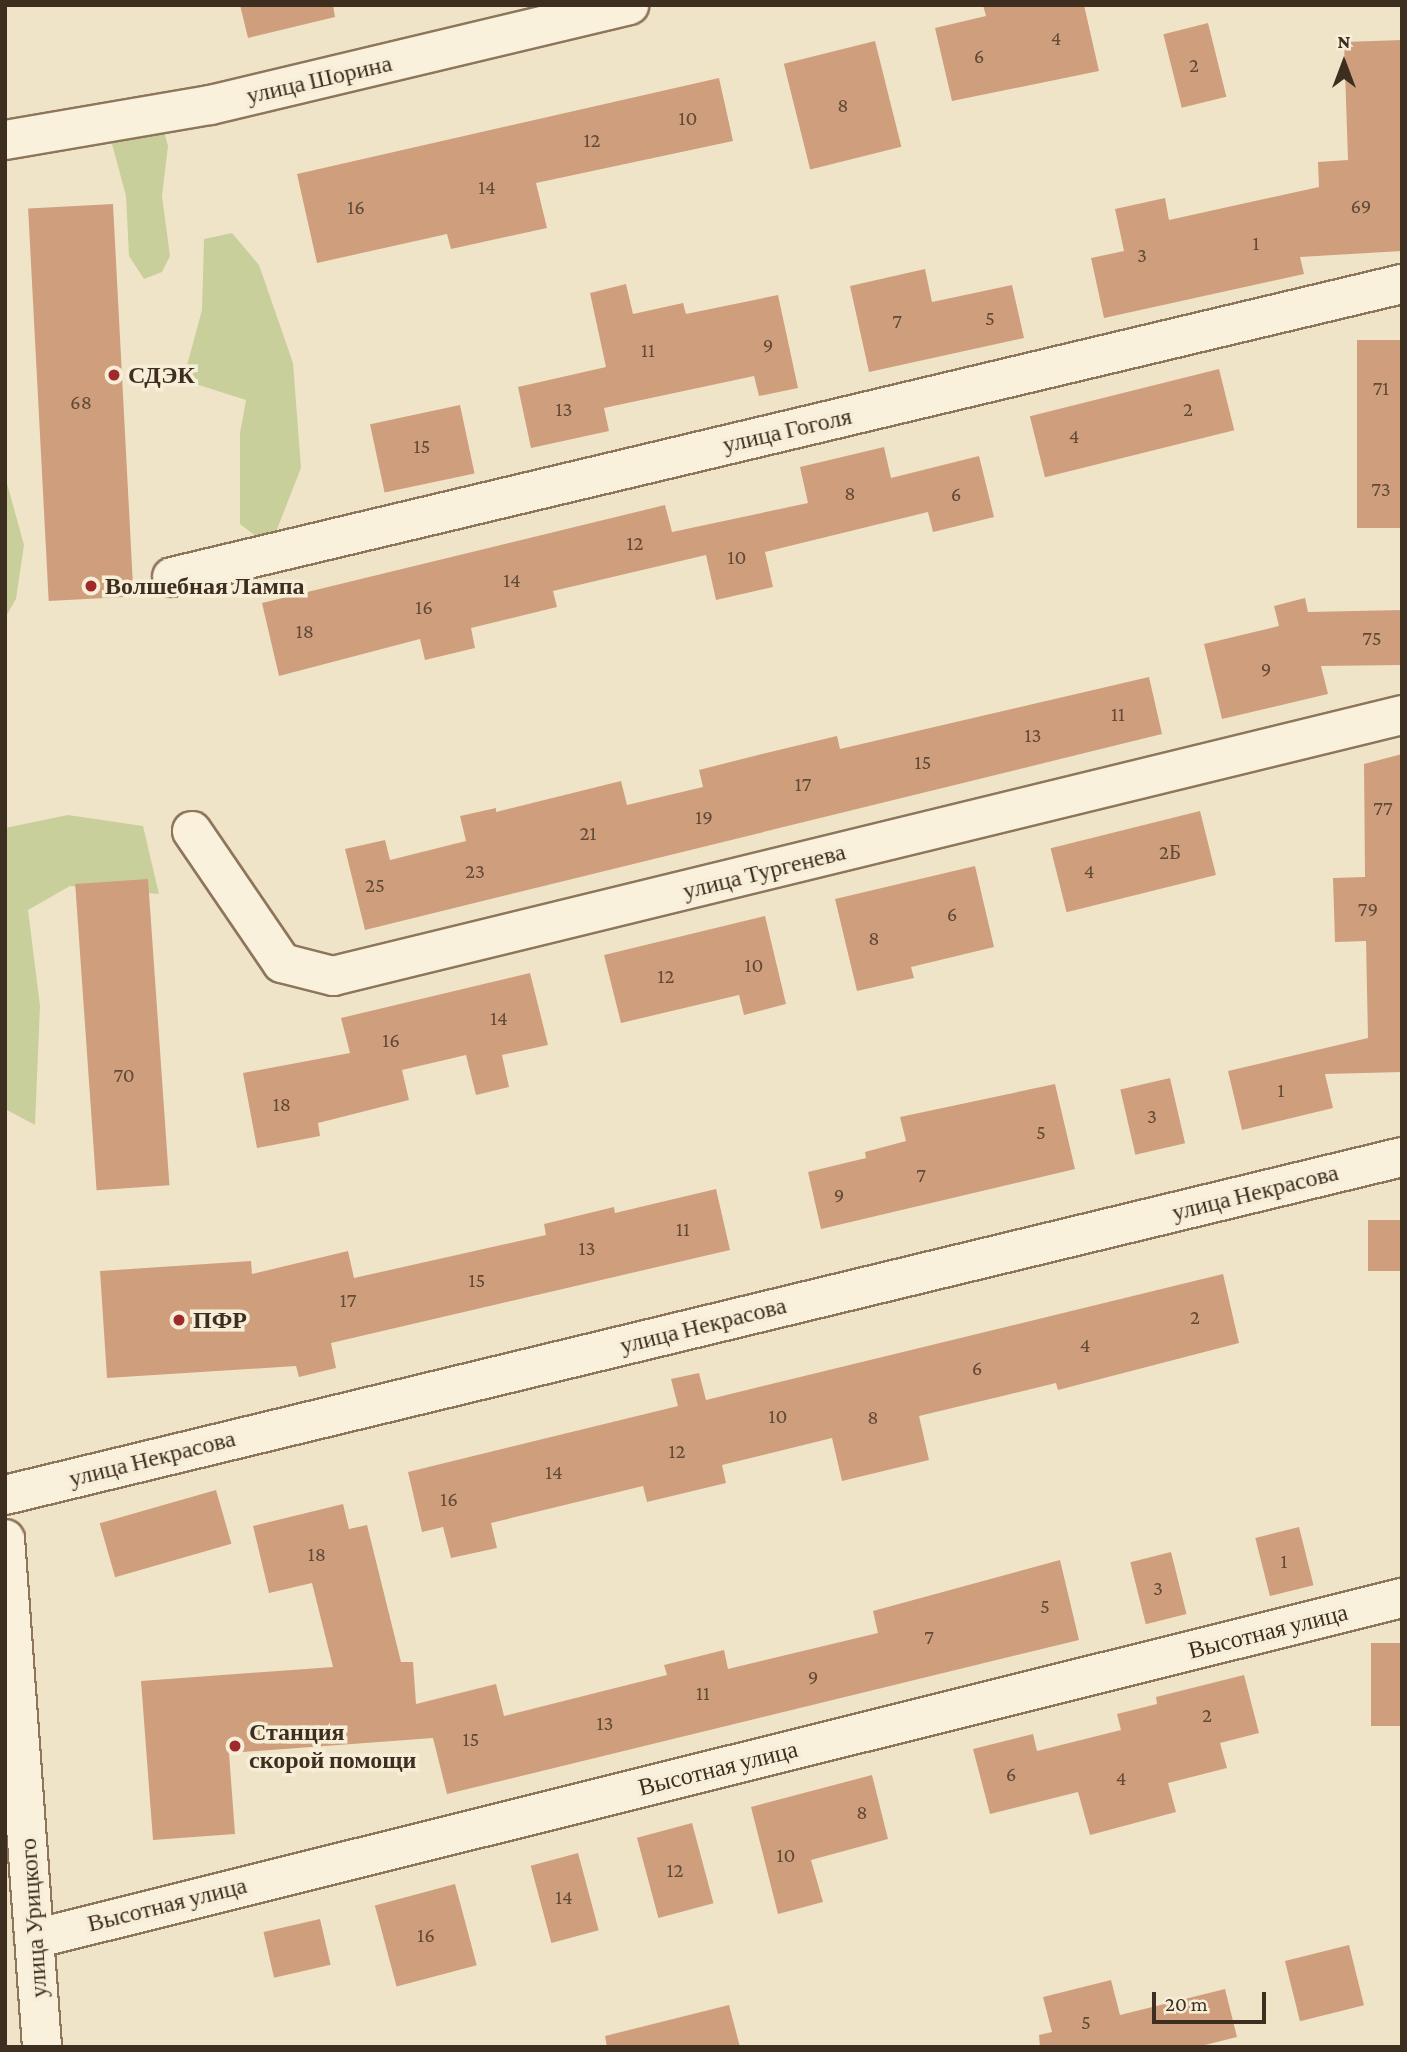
<!DOCTYPE html>
<meta charset="utf-8">
<style>
body{margin:0}
#map{position:relative;width:1407px;height:2052px;overflow:hidden;background:#f0e4c8;font-family:"Crimson Pro",serif}
div>[style]{position:absolute}
.green>*{inset:0;background:#c9cf9b}
.building>*{inset:0;background:#cf9f7d;transform-origin:0 0}
.roads{filter:drop-shadow(2px 0 #8d765c) drop-shadow(-2px 0 #8d765c) drop-shadow(0 2px #8d765c) drop-shadow(0 -2px #8d765c)}
.street>*{height:38px;margin:-19px;padding:0 19px;transform-origin:19px;border-radius:19px;background:#faf1dc}
.dots>*{width:19px;height:19px;translate:-50% -50%;box-sizing:border-box;border:4px solid #f7eed8;border-radius:50%}
span{translate:-50% -50%;white-space:nowrap;text-align:center;line-height:1.15;-webkit-text-stroke:7px #f7eed8;paint-order:stroke}
.number-label{font-size:21px;color:#624a37}
.number-label span{-webkit-text-stroke-width:0}
.street-label{font-size:24px;color:#3d2e20}
.poi-label{font-size:24px;color:#3d2e20;font-weight:700}
.left{translate:0 -50%;text-align:left}
.frame{position:absolute;inset:0;border:7px solid #3d2e20;pointer-events:none}
.north{position:absolute;left:1309px;top:28px;width:70px;height:70px;-webkit-text-stroke:5px #f7eed8;paint-order:stroke;rotate:0deg;font-size:19px;font-weight:700;line-height:28px;text-align:center;color:#3d2e20}
.north::after{content:'';display:block;margin:auto;width:24px;height:32px;background:#3d2e20;clip-path:polygon(50% 0,100% 100%,50% 72%,0 100%)}
.scale{position:absolute;left:1152px;top:1992px;width:114px;height:32px;box-sizing:border-box;border:4px solid #3d2e20;border-top:0;padding-left:9px;font-size:21px;line-height:24px;white-space:nowrap;color:#3d2e20;-webkit-text-stroke:5px #f7eed8;paint-order:stroke}
</style>
<div id="map">
<div class="green">
<div style="clip-path:polygon(162px 124px,168px 146px,162px 196px,170px 256px,162px 272px,144px 279px,129px 256px,126px 196px,108px 129px)"></div>
<div style="clip-path:polygon(232px 233px,259px 265px,293px 363px,301px 468px,270px 547px,240px 524px,240px 433px,246px 400px,183px 380px,202px 310px,204px 239px)"></div>
<div style="clip-path:polygon(5px 476px,24px 545px,16px 599px,5px 618px)"></div>
<div style="clip-path:polygon(68px 815px,143px 826px,159px 894px,70px 886px,28px 910px,40px 1006px,35px 1125px,5px 1109px,5px 828px)"></div>
</div>
<div class="building">
<div style="clip-path:polygon(240px 5px,333px 5px,335px 17px,248px 38px)"></div>
<div style="clip-path:polygon(983px 5px,1084px 5px,1099px 71px,952px 101px,935px 28px,986px 16px)"></div>
<div style="left:1208px;top:23px;width:76px;height:46px;rotate:76deg"></div>
<div style="clip-path:polygon(1402px 40px,1402px 251px,1300px 257px,1304px 274px,1104px 318px,1091px 258px,1124px 251px,1115px 209px,1165px 198px,1169px 220px,1319px 187px,1318px 162px,1348px 160px,1344px 42px)"></div>
<div style="left:875px;top:41px;width:109px;height:94px;rotate:76deg"></div>
<div style="clip-path:polygon(719px 78px,733px 141px,536px 183px,547px 228px,451px 249px,447px 234px,317px 263px,297px 174px)"></div>
<div style="left:113px;top:204px;width:393px;height:85px;rotate:87deg"></div>
<div style="clip-path:polygon(925px 269px,932px 302px,1012px 285px,1024px 338px,869px 372px,850px 286px)"></div>
<div style="clip-path:polygon(626px 284px,633px 314px,683px 303px,686px 314px,778px 295px,798px 388px,759px 396px,754px 376px,604px 408px,609px 431px,531px 448px,518px 387px,606px 367px,590px 293px)"></div>
<div style="left:1402px;top:340px;width:188px;height:45px;rotate:90deg"></div>
<div style="left:1219px;top:369px;width:63px;height:195px;rotate:76deg"></div>
<div style="left:460px;top:405px;width:70px;height:92px;rotate:78deg"></div>
<div style="clip-path:polygon(884px 447px,891px 478px,979px 456px,994px 517px,933px 532px,928px 512px,765px 552px,773px 587px,716px 600px,706px 555px,553px 591px,557px 607px,471px 628px,475px 648px,425px 660px,420px 639px,279px 676px,262px 603px,665px 505px,672px 532px,808px 503px,800px 467px)"></div>
<div style="clip-path:polygon(1305px 598px,1308px 612px,1402px 610px,1402px 665px,1321px 666px,1328px 694px,1222px 719px,1204px 644px,1279px 626px,1274px 606px)"></div>
<div style="clip-path:polygon(1149px 677px,1162px 734px,365px 930px,345px 849px,385px 840px,390px 860px,466px 841px,460px 816px,496px 808px,496px 812px,621px 781px,627px 805px,703px 787px,699px 770px,750px 757px,837px 736px,840px 749px)"></div>
<div style="clip-path:polygon(1402px 754px,1402px 1072px,1325px 1074px,1333px 1108px,1242px 1130px,1228px 1071px,1368px 1038px,1366px 941px,1335px 942px,1333px 878px,1365px 877px,1364px 764px)"></div>
<div style="left:1200px;top:811px;width:66px;height:154px;rotate:76deg"></div>
<div style="clip-path:polygon(975px 866px,994px 947px,911px 967px,914px 978px,857px 991px,835px 899px)"></div>
<div style="left:148px;top:879px;width:307px;height:73px;rotate:86deg"></div>
<div style="clip-path:polygon(765px 916px,786px 1004px,744px 1015px,739px 995px,621px 1023px,604px 955px)"></div>
<div style="clip-path:polygon(530px 973px,548px 1045px,502px 1055px,509px 1087px,476px 1095px,466px 1055px,402px 1070px,409px 1100px,318px 1123px,320px 1136px,257px 1148px,243px 1073px,350px 1053px,341px 1018px)"></div>
<div style="left:1170px;top:1078px;width:67px;height:51px;rotate:77deg"></div>
<div style="clip-path:polygon(1055px 1084px,1075px 1169px,821px 1229px,808px 1172px,866px 1158px,865px 1152px,906px 1141px,900px 1117px)"></div>
<div style="clip-path:polygon(716px 1189px,730px 1250px,331px 1343px,336px 1368px,299px 1377px,296px 1366px,107px 1378px,100px 1271px,251px 1261px,252px 1274px,348px 1251px,354px 1278px,546px 1235px,544px 1224px,614px 1207px,615px 1213px)"></div>
<div style="left:1368px;top:1220px;width:34px;height:51px"></div>
<div style="clip-path:polygon(1223px 1274px,1239px 1343px,1058px 1390px,1056px 1383px,919px 1416px,929px 1460px,842px 1481px,832px 1438px,722px 1465px,726px 1483px,647px 1502px,643px 1486px,491px 1523px,497px 1548px,451px 1558px,443px 1527px,422px 1532px,408px 1472px,678px 1406px,671px 1379px,699px 1373px,706px 1400px)"></div>
<div style="left:216px;top:1490px;width:56px;height:121px;rotate:74deg"></div>
<div style="clip-path:polygon(343px 1504px,349px 1529px,367px 1525px,401px 1662px,413px 1662px,416px 1704px,496px 1684px,504px 1716px,667px 1675px,664px 1665px,724px 1650px,728px 1669px,878px 1633px,873px 1611px,1060px 1560px,1079px 1640px,447px 1794px,433px 1738px,229px 1753px,235px 1834px,153px 1840px,141px 1681px,333px 1667px,312px 1583px,269px 1593px,253px 1526px)"></div>
<div style="left:1299px;top:1527px;width:60px;height:45px;rotate:76deg"></div>
<div style="left:1171px;top:1552px;width:64px;height:42px;rotate:76deg"></div>
<div style="left:1371px;top:1643px;width:31px;height:83px"></div>
<div style="clip-path:polygon(1244px 1675px,1259px 1733px,1220px 1743px,1227px 1768px,1168px 1783px,1176px 1812px,1090px 1835px,1078px 1792px,990px 1814px,973px 1749px,1033px 1734px,1037px 1751px,1121px 1730px,1117px 1714px,1157px 1704px,1156px 1697px)"></div>
<div style="clip-path:polygon(872px 1775px,888px 1839px,811px 1860px,823px 1902px,778px 1914px,751px 1807px)"></div>
<div style="left:692px;top:1823px;width:83px;height:57px;rotate:75deg"></div>
<div style="left:578px;top:1853px;width:80px;height:49px;rotate:75deg"></div>
<div style="left:455px;top:1884px;width:84px;height:83px;rotate:75deg"></div>
<div style="left:320px;top:1919px;width:47px;height:58px;rotate:77deg"></div>
<div style="left:1349px;top:1945px;width:62px;height:66px;rotate:76deg"></div>
<div style="clip-path:polygon(1111px 1980px,1120px 2015px,1225px 1989px,1237px 2037px,1197px 2047px,1040px 2047px,1039px 2035px,1052px 2032px,1043px 1997px)"></div>
<div style="clip-path:polygon(729px 2005px,740px 2047px,607px 2047px,605px 2036px)"></div>
</div>
<div class="roads">
<div class="street">
<div style="left:5px;top:140px;width:208px;rotate:-9.7deg"></div>
<div style="left:210px;top:105px;width:431px;rotate:-13.4deg"></div>
<div style="left:172px;top:577px;width:1264px;rotate:-13.4deg"></div>
<div style="left:192px;top:831px;width:160px;rotate:55.7deg"></div>
<div style="left:282px;top:963px;width:53px;rotate:14.3deg"></div>
<div style="left:333px;top:976px;width:1100px;rotate:-13.72deg"></div>
<div style="left:5px;top:1495px;width:1437px;rotate:-13.6deg"></div>
<div style="left:5px;top:1539px;width:509px;rotate:85.83deg"></div>
<div style="left:34px;top:1939px;width:1410px;rotate:-14deg"></div>
</div>
</div>
<div class="dots">
<div style="left:114px;top:375px;background:#9e2a2b"></div>
<div style="left:91px;top:586px;background:#9e2a2b"></div>
<div style="left:179px;top:1320px;background:#9e2a2b"></div>
<div style="left:235px;top:1746px;background:#9e2a2b"></div>
</div>
<div class="number-label">
<span style="left:1056px;top:38px">4</span>
<span style="left:979px;top:56px">6</span>
<span style="left:1194px;top:65px">2</span>
<span style="left:843px;top:105px">8</span>
<span style="left:688px;top:118px">10</span>
<span style="left:592px;top:140px">12</span>
<span style="left:487px;top:187px">14</span>
<span style="left:1361px;top:206px">69</span>
<span style="left:356px;top:207px">16</span>
<span style="left:1256px;top:243px">1</span>
<span style="left:1142px;top:255px">3</span>
<span style="left:990px;top:318px">5</span>
<span style="left:897px;top:321px">7</span>
<span style="left:768px;top:345px">9</span>
<span style="left:648px;top:350px">11</span>
<span style="left:1381px;top:388px">71</span>
<span style="left:81px;top:402px">68</span>
<span style="left:564px;top:409px">13</span>
<span style="left:1188px;top:409px">2</span>
<span style="left:1074px;top:436px">4</span>
<span style="left:422px;top:446px">15</span>
<span style="left:1381px;top:489px">73</span>
<span style="left:850px;top:493px">8</span>
<span style="left:956px;top:494px">6</span>
<span style="left:635px;top:543px">12</span>
<span style="left:737px;top:557px">10</span>
<span style="left:512px;top:580px">14</span>
<span style="left:424px;top:607px">16</span>
<span style="left:305px;top:631px">18</span>
<span style="left:1372px;top:638px">75</span>
<span style="left:1266px;top:669px">9</span>
<span style="left:1118px;top:714px">11</span>
<span style="left:1033px;top:735px">13</span>
<span style="left:923px;top:762px">15</span>
<span style="left:803px;top:784px">17</span>
<span style="left:1383px;top:808px">77</span>
<span style="left:704px;top:817px">19</span>
<span style="left:588px;top:833px">21</span>
<span style="left:1170px;top:852px">2Б</span>
<span style="left:475px;top:871px">23</span>
<span style="left:1089px;top:871px">4</span>
<span style="left:375px;top:885px">25</span>
<span style="left:1368px;top:909px">79</span>
<span style="left:952px;top:914px">6</span>
<span style="left:874px;top:938px">8</span>
<span style="left:754px;top:965px">10</span>
<span style="left:666px;top:976px">12</span>
<span style="left:499px;top:1018px">14</span>
<span style="left:391px;top:1040px">16</span>
<span style="left:124px;top:1075px">70</span>
<span style="left:1281px;top:1090px">1</span>
<span style="left:282px;top:1104px">18</span>
<span style="left:1152px;top:1116px">3</span>
<span style="left:1041px;top:1132px">5</span>
<span style="left:921px;top:1175px">7</span>
<span style="left:839px;top:1195px">9</span>
<span style="left:683px;top:1229px">11</span>
<span style="left:587px;top:1248px">13</span>
<span style="left:477px;top:1280px">15</span>
<span style="left:348px;top:1300px">17</span>
<span style="left:1195px;top:1317px">2</span>
<span style="left:1085px;top:1345px">4</span>
<span style="left:977px;top:1368px">6</span>
<span style="left:778px;top:1416px">10</span>
<span style="left:873px;top:1417px">8</span>
<span style="left:677px;top:1451px">12</span>
<span style="left:554px;top:1472px">14</span>
<span style="left:449px;top:1499px">16</span>
<span style="left:317px;top:1554px">18</span>
<span style="left:1284px;top:1561px">1</span>
<span style="left:1158px;top:1588px">3</span>
<span style="left:1045px;top:1606px">5</span>
<span style="left:929px;top:1637px">7</span>
<span style="left:813px;top:1677px">9</span>
<span style="left:703px;top:1693px">11</span>
<span style="left:1207px;top:1715px">2</span>
<span style="left:605px;top:1723px">13</span>
<span style="left:471px;top:1739px">15</span>
<span style="left:1011px;top:1774px">6</span>
<span style="left:1121px;top:1778px">4</span>
<span style="left:862px;top:1812px">8</span>
<span style="left:786px;top:1855px">10</span>
<span style="left:675px;top:1870px">12</span>
<span style="left:564px;top:1897px">14</span>
<span style="left:426px;top:1935px">16</span>
<span style="left:1086px;top:2022px">5</span>
</div>
<div class="street-label">
<span style="left:319px;top:79px;rotate:-13deg">улица Шорина</span>
<span style="left:787px;top:430px;rotate:-13deg">улица Гоголя</span>
<span style="left:764px;top:871px;rotate:-14deg">улица Тургенева</span>
<span style="left:1255px;top:1192px;rotate:-14deg">улица Некрасова</span>
<span style="left:703px;top:1325px;rotate:-14deg">улица Некрасова</span>
<span style="left:152px;top:1458px;rotate:-14deg">улица Некрасова</span>
<span style="left:1268px;top:1631px;rotate:-14deg">Высотная улица</span>
<span style="left:718px;top:1768px;rotate:-14deg">Высотная улица</span>
<span style="left:167px;top:1904px;rotate:-14deg">Высотная улица</span>
<span style="left:33px;top:1918px;rotate:-94deg">улица Урицкого</span>
</div>
<div class="poi-label">
<span class="left" style="left:128px;top:375px">СДЭК</span>
<span class="left" style="left:105px;top:586px">Волшебная Лампа</span>
<span class="left" style="left:193px;top:1320px">ПФР</span>
<span class="left" style="left:249px;top:1746px">Станция<br>скорой помощи</span>
</div>
<div class="frame"></div>
<div class="north">N</div>
<div class="scale">20 m</div>
</div>
